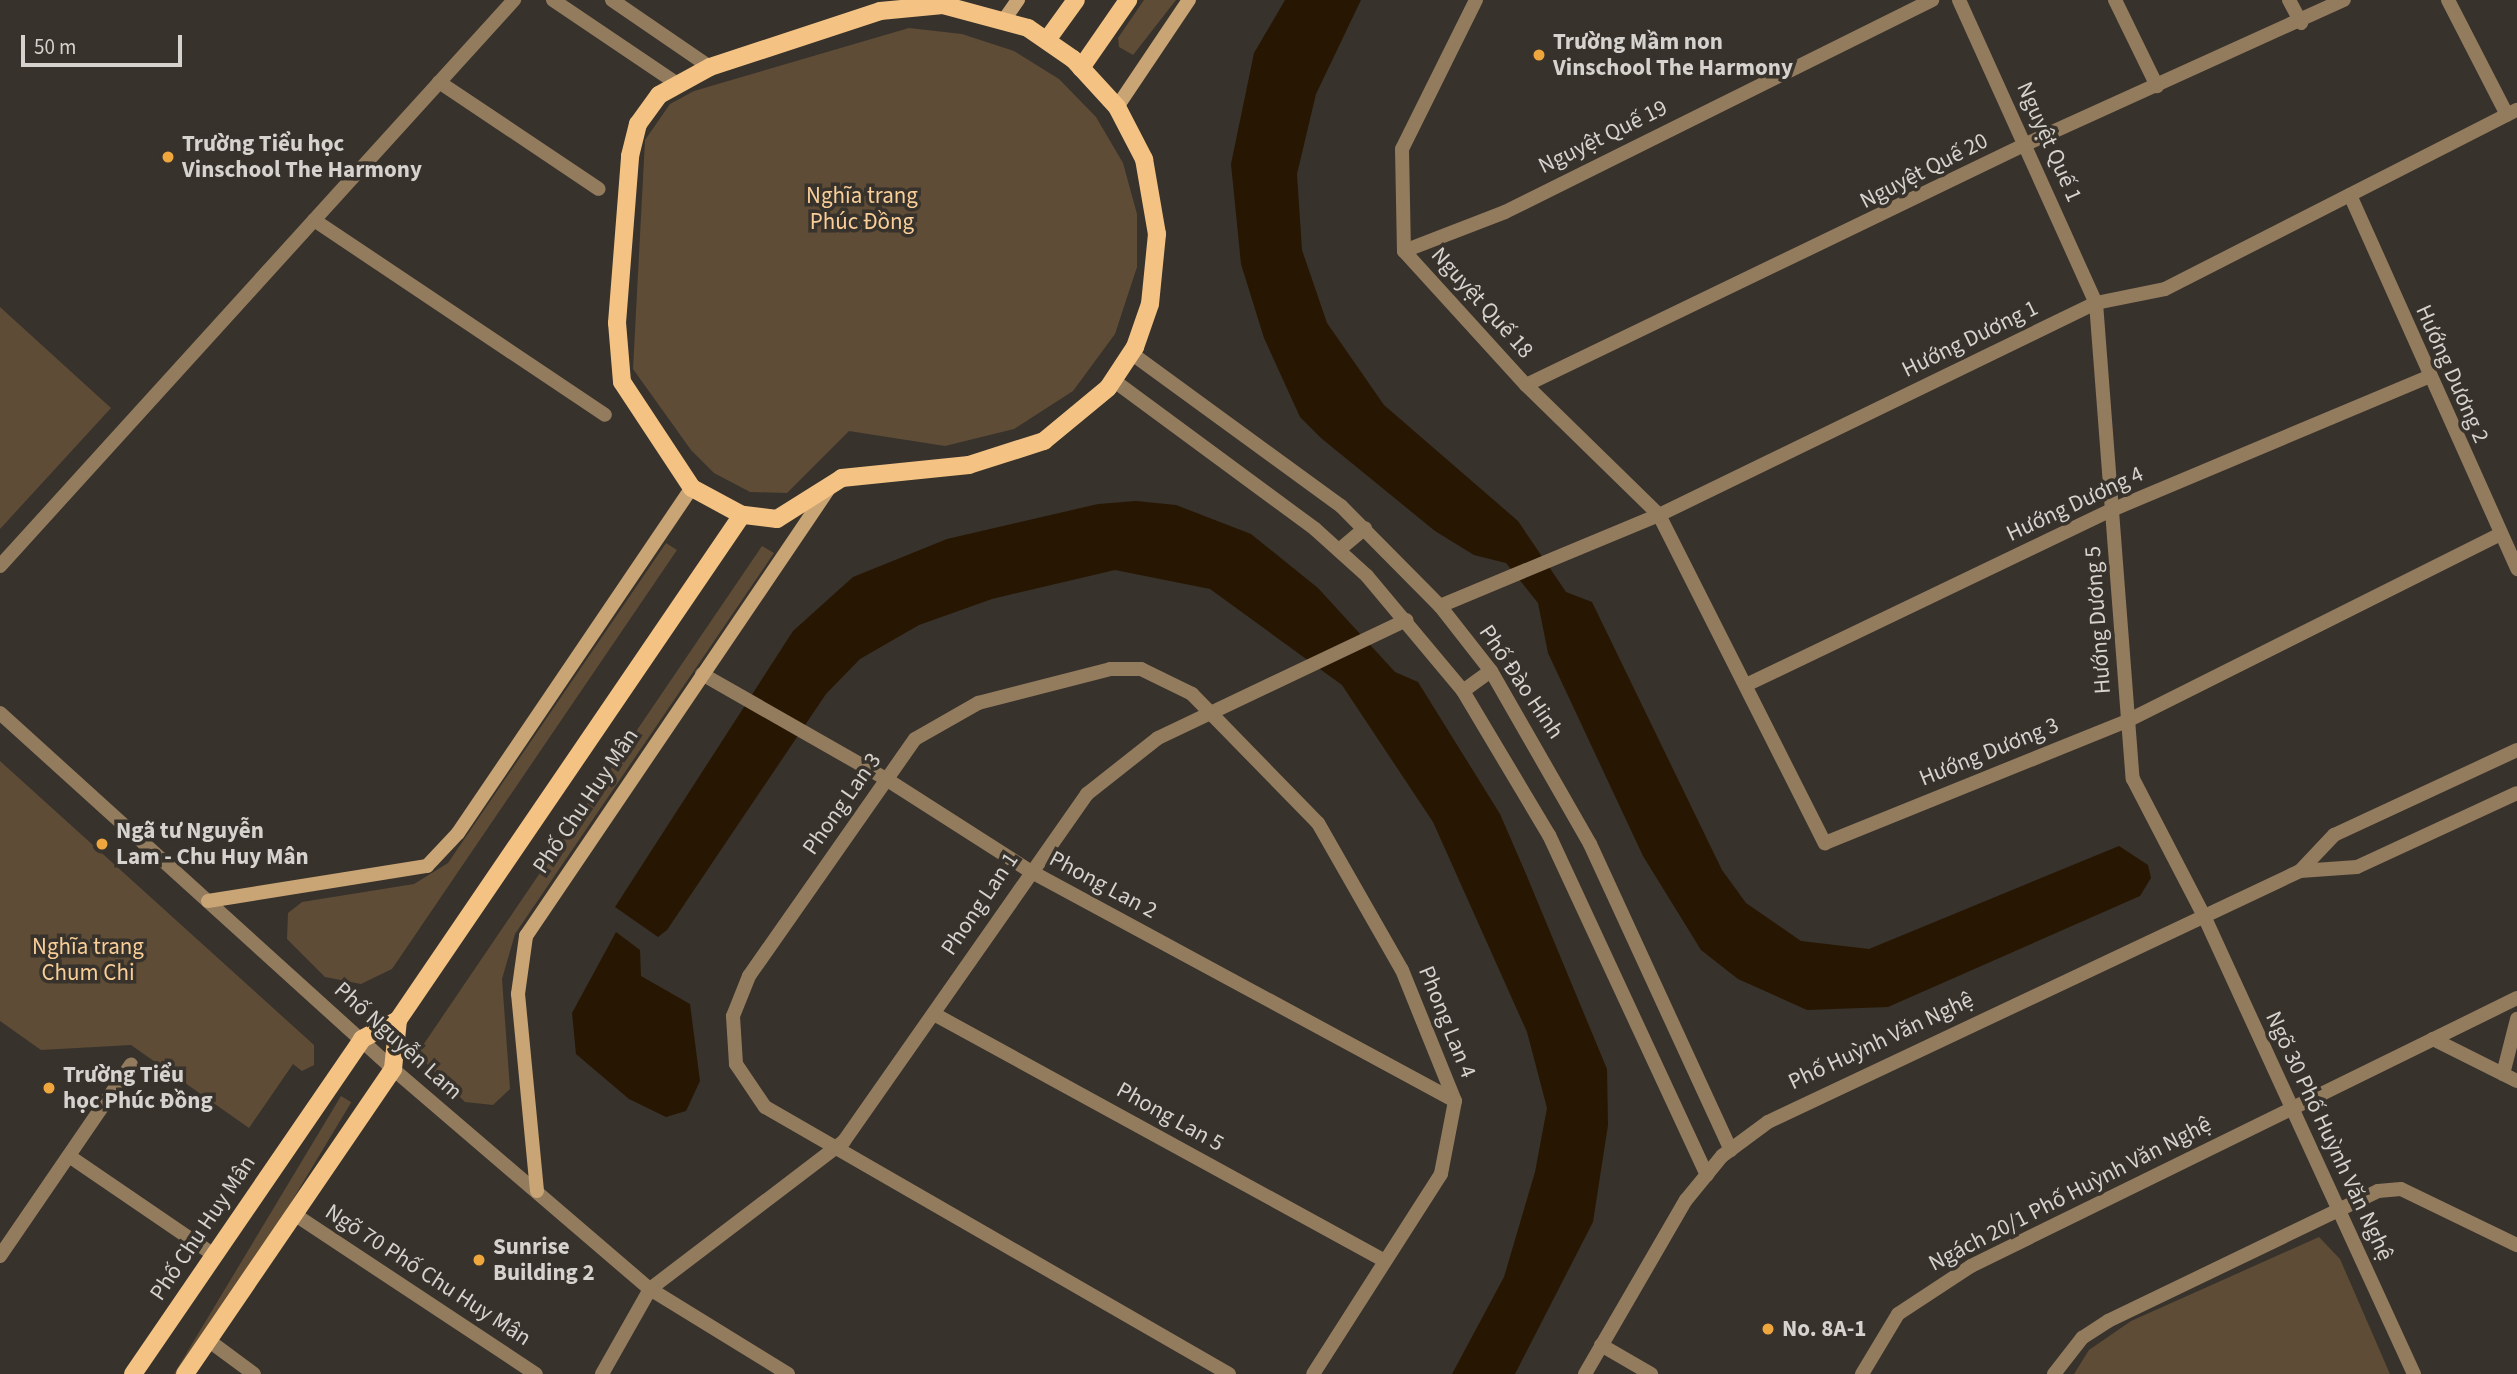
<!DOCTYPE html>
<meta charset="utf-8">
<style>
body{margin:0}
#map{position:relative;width:2517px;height:1374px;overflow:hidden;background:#37322b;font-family:"Source Sans 3",sans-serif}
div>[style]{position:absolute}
.green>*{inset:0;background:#5e4c36;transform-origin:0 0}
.water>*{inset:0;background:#271702}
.minor>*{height:14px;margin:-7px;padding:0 7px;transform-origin:7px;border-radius:7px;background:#937b5e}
.tertiary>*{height:14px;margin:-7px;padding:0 7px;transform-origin:7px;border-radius:7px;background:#937b5e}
.secondary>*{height:14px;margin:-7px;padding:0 7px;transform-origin:7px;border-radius:7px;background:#c9a474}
.primary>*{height:18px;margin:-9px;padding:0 9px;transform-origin:9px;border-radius:9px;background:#f4c384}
.dots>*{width:19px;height:19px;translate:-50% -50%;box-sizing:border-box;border:4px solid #37322b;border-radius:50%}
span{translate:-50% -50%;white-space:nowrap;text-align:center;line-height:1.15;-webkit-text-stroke:7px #37322b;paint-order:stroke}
.poi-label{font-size:23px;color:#d6d3cf;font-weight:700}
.left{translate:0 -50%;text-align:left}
.street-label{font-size:23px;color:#d6d3cf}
.park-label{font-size:23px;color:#f9ce98}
.scale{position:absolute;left:21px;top:35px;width:161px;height:32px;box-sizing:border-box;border:4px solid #d6d3cf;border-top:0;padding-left:9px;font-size:21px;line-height:24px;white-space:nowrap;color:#d6d3cf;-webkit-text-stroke:5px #37322b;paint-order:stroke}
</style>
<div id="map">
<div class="green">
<div style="clip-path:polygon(1144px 0,1176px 0,1133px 55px,1119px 47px,1118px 38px)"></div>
<div style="clip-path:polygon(909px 28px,962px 34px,1014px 51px,1059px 79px,1096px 117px,1123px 163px,1137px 214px,1137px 267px,1115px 334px,1073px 391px,1014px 429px,945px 446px,849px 431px,787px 493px,750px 492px,714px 473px,691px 450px,633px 369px,645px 140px,670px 104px,694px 91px)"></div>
<div style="clip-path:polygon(0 307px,111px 408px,0 529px)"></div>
<div style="clip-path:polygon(666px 543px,677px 550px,392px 969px,361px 984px,325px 977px,287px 939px,288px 913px,302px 902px,414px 884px,448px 863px)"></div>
<div style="clip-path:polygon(762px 546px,774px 553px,515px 934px,502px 979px,510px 1089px,493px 1105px,465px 1102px,417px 1054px)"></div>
<div style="clip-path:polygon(0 761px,314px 1045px,314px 1065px,302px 1071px,293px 1064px,249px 1128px,131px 1045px,41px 1050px,0 1021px)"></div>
<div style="left:341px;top:1096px;width:12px;height:336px;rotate:31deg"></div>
<div style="clip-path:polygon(2319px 1237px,2340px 1259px,2390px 1374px,2074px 1374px,2089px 1350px,2131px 1321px)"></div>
</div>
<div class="water">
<div style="clip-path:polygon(1285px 0,1361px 0,1316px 94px,1297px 174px,1302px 250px,1327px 323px,1384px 405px,1518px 521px,1566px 592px,1592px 602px,1722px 870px,1746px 903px,1801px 941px,1869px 949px,2119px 846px,2148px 865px,2151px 878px,2140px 896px,1888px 1007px,1807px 1010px,1738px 979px,1701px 950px,1643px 856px,1548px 653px,1538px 603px,1506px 563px,1474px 555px,1435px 531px,1321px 438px,1300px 417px,1264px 338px,1241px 264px,1231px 164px,1254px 53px)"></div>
<div style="clip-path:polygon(1136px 501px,1176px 505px,1251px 534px,1318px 588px,1395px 672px,1418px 682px,1500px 814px,1526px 874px,1607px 1069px,1608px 1125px,1593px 1222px,1515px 1374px,1452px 1374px,1504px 1277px,1535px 1172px,1547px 1108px,1527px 1032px,1433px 822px,1342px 685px,1210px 589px,1115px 570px,992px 599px,919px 625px,860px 659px,826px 694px,667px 930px,658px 937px,615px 907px,793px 631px,853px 577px,947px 539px,1098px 504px)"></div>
<div style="clip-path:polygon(616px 932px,640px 950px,641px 976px,690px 1004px,700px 1081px,686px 1111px,666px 1117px,629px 1099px,576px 1054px,572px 1013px)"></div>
</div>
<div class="minor">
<div style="left:1476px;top:0;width:166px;rotate:116.4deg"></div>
<div style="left:1402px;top:149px;width:102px;rotate:88.9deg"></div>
<div style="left:1404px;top:251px;width:181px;rotate:47.7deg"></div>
<div style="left:1526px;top:385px;width:186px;rotate:44.3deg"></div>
<div style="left:1659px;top:515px;width:368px;rotate:63.2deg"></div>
<div style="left:1825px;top:843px;width:326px;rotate:-22deg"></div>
<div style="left:2127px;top:721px;width:415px;rotate:-26.6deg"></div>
<div style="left:1959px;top:0;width:333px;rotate:65.7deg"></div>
<div style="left:2096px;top:303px;width:477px;rotate:85.6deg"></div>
<div style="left:2133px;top:779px;width:154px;rotate:62.6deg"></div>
<div style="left:2204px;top:916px;width:504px;rotate:65.37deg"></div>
<div style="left:2115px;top:0;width:96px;rotate:64deg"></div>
<div style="left:2289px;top:0;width:26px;rotate:62deg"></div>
<div style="left:2448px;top:0;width:129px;rotate:62.8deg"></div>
<div style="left:439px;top:82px;width:192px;rotate:33.8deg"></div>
<div style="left:2350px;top:195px;width:410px;rotate:65.9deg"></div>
<div style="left:314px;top:220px;width:350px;rotate:33.8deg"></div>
<div style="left:1404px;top:251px;width:108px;rotate:-21.1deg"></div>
<div style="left:1505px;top:212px;width:477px;rotate:-26.4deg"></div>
<div style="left:1526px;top:385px;width:555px;rotate:-25.73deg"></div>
<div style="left:2026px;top:144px;width:349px;rotate:-24.4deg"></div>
<div style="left:0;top:566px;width:765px;rotate:-47.76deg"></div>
<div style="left:1440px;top:606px;width:237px;rotate:-22.6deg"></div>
<div style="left:1659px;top:515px;width:486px;rotate:-25.9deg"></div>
<div style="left:2096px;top:303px;width:70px;rotate:-11.5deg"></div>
<div style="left:2165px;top:289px;width:395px;rotate:-27deg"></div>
<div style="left:702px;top:674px;width:212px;rotate:29.7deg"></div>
<div style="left:886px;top:779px;width:171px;rotate:32.6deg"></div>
<div style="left:1030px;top:871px;width:483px;rotate:28.4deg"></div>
<div style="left:1746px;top:685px;width:408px;rotate:-25.6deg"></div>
<div style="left:2114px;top:509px;width:341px;rotate:-22.8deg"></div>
<div style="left:934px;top:1014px;width:514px;rotate:28.71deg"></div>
<div style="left:2433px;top:1039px;width:94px;rotate:26.6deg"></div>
<div style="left:2503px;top:1074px;width:57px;rotate:-75.7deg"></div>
<div style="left:69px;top:1156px;width:176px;rotate:34.3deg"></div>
<div style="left:294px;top:1214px;width:290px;rotate:33.5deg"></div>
<div style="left:0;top:1256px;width:232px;rotate:-55.6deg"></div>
<div style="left:208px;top:1340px;width:57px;rotate:36.5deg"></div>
<div style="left:1601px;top:1345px;width:58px;rotate:30.1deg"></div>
<div style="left:602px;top:1374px;width:98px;rotate:-60.5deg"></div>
<div style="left:650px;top:1289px;width:244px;rotate:-37.3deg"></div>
<div style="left:844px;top:1141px;width:424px;rotate:-55deg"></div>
<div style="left:1087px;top:794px;width:90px;rotate:-38.3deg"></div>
<div style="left:1158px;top:738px;width:275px;rotate:-25.4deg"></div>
<div style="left:1229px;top:1374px;width:535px;rotate:-150.08deg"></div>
<div style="left:765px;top:1107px;width:52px;rotate:-124deg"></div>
<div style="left:736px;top:1064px;width:48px;rotate:-93.6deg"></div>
<div style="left:733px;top:1016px;width:43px;rotate:-68.2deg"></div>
<div style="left:749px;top:976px;width:289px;rotate:-55deg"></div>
<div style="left:915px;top:739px;width:73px;rotate:-29.7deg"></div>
<div style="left:978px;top:703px;width:136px;rotate:-14.4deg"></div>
<div style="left:1110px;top:669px;width:31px"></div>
<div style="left:1141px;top:669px;width:57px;rotate:26.1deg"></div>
<div style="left:1192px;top:694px;width:180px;rotate:45.7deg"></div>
<div style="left:1318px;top:823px;width:169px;rotate:60.3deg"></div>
<div style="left:1402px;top:970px;width:141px;rotate:68deg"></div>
<div style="left:1455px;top:1101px;width:74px;rotate:100.9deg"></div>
<div style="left:1441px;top:1174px;width:237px;rotate:122.6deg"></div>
<div style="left:1862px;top:1374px;width:70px;rotate:-59deg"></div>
<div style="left:1898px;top:1314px;width:87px;rotate:-33.3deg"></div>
<div style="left:1971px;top:1266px;width:608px;rotate:-26.14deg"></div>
<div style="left:2054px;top:1374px;width:46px;rotate:-52.1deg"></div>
<div style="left:2082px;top:1338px;width:31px;rotate:-33deg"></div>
<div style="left:2108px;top:1321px;width:300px;rotate:-25.7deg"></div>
<div style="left:2378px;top:1191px;width:23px;rotate:-5deg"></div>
<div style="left:2401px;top:1189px;width:129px;rotate:25.8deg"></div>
</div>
<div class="tertiary">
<div style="left:553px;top:0;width:148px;rotate:34deg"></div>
<div style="left:612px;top:0;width:119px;rotate:34.4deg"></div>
<div style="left:1131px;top:353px;width:260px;rotate:36.1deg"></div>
<div style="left:1341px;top:506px;width:141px;rotate:45.3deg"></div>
<div style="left:1440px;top:606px;width:83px;rotate:51.9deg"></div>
<div style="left:1491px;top:671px;width:199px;rotate:60.2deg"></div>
<div style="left:1590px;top:844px;width:337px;rotate:65.3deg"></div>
<div style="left:1113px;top:380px;width:251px;rotate:36.4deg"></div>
<div style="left:1315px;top:529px;width:70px;rotate:42.1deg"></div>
<div style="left:1367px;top:576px;width:150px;rotate:50.1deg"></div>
<div style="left:1463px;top:691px;width:168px;rotate:59.2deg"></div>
<div style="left:1549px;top:835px;width:375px;rotate:65.1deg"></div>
<div style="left:1339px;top:550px;width:34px;rotate:-40deg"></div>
<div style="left:1463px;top:691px;width:34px;rotate:-36deg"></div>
<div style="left:0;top:713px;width:530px;rotate:42.17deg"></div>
<div style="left:393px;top:1069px;width:338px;rotate:40.6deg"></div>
<div style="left:650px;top:1289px;width:162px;rotate:31.6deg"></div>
<div style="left:2300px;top:871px;width:57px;rotate:-4deg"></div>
<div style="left:2357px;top:867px;width:176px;rotate:-24.8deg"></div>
<div style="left:1585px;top:1374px;width:201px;rotate:-59.9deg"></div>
<div style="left:1686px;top:1200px;width:57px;rotate:-50.7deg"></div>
<div style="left:1722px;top:1156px;width:57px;rotate:-36.5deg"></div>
<div style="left:1768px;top:1122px;width:588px;rotate:-25.26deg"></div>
<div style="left:2300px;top:871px;width:50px;rotate:-46.6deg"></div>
<div style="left:2334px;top:835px;width:202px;rotate:-24.9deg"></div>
</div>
<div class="secondary">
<div style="left:1006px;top:17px;width:21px;rotate:-55deg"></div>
<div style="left:1117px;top:107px;width:129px;rotate:-56.1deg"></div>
<div style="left:208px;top:901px;width:222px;rotate:-9.1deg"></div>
<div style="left:427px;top:866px;width:45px;rotate:-46.8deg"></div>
<div style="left:458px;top:833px;width:417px;rotate:-55.9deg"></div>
<div style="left:537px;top:1191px;width:198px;rotate:-95.5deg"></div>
<div style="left:518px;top:994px;width:59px;rotate:-82.1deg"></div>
<div style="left:526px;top:936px;width:539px;rotate:-55.9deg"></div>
</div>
<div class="primary">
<div style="left:943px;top:5px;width:88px;rotate:15.1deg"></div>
<div style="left:1028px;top:28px;width:55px;rotate:34.6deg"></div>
<div style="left:1073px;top:59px;width:65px;rotate:47.5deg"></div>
<div style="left:1117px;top:107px;width:59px;rotate:62.6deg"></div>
<div style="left:1144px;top:159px;width:76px;rotate:80.2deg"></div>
<div style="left:1157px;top:234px;width:70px;rotate:95.7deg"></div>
<div style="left:1150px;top:304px;width:46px;rotate:109.2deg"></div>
<div style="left:1135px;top:347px;width:49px;rotate:123.4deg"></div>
<div style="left:1108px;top:388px;width:83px;rotate:140.4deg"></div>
<div style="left:1044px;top:441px;width:79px;rotate:162.3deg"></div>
<div style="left:969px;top:465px;width:128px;rotate:174.2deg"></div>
<div style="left:842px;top:478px;width:77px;rotate:147.8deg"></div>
<div style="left:777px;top:519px;width:35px;rotate:-173deg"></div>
<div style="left:742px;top:515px;width:57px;rotate:-151.6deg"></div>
<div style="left:692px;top:488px;width:127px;rotate:-123.4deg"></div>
<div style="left:622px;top:382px;width:59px;rotate:-94.8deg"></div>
<div style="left:617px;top:323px;width:168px;rotate:-85.5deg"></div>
<div style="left:630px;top:156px;width:33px;rotate:-76deg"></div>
<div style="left:638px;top:124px;width:36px;rotate:-54deg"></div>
<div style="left:659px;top:95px;width:58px;rotate:-28.8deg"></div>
<div style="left:710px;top:67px;width:179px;rotate:-18.2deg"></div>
<div style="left:880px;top:11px;width:63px;rotate:-5.4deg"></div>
<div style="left:1047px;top:40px;width:49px;rotate:-54.1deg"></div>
<div style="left:1081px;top:68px;width:83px;rotate:-55.3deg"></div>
<div style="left:133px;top:1374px;width:406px;rotate:-55.6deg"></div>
<div style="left:362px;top:1039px;width:41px;rotate:-27.8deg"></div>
<div style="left:185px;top:1374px;width:369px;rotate:-55.7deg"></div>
<div style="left:393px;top:1069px;width:49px;rotate:-84.2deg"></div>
<div style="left:398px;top:1020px;width:611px;rotate:-55.74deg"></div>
</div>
<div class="dots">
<div style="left:1539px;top:55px;background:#efa73d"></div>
<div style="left:168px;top:157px;background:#efa73d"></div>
<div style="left:102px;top:844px;background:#efa73d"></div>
<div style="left:49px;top:1088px;background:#efa73d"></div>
<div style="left:479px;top:1260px;background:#efa73d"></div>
<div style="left:1768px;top:1329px;background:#efa73d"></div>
</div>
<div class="poi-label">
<span class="left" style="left:1553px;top:55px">Trường Mầm non<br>Vinschool The Harmony</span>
<span class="left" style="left:182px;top:157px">Trường Tiểu học<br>Vinschool The Harmony</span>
<span class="left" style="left:116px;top:844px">Ngã tư Nguyễn<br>Lam - Chu Huy Mân</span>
<span class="left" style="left:63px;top:1088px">Trường Tiểu<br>học Phúc Đồng</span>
<span class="left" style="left:493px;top:1260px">Sunrise<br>Building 2</span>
<span class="left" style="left:1782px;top:1329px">No. 8A-1</span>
</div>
<div class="street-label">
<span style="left:1603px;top:137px;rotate:-26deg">Nguyệt Quế 19</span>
<span style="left:2049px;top:142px;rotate:66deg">Nguyệt Quế 1</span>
<span style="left:1924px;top:171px;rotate:-27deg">Nguyệt Quế 20</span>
<span style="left:1482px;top:303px;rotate:48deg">Nguyệt Quế 18</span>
<span style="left:1970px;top:339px;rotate:-26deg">Hướng Dương 1</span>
<span style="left:2452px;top:374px;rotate:66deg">Hướng Dương 2</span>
<span style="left:2075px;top:504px;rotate:-25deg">Hướng Dương 4</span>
<span style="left:2098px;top:620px;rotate:-94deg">Hướng Dương 5</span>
<span style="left:1521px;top:682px;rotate:56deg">Phố Đào Hinh</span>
<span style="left:1989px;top:752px;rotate:-22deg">Hướng Dương 3</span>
<span style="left:586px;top:801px;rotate:-56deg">Phố Chu Huy Mân</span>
<span style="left:842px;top:804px;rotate:-55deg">Phong Lan 3</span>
<span style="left:1103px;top:885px;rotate:28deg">Phong Lan 2</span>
<span style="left:980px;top:904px;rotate:-56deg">Phong Lan 1</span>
<span style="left:1447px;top:1022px;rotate:68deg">Phong Lan 4</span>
<span style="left:398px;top:1041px;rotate:42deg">Phố Nguyễn Lam</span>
<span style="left:1881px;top:1041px;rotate:-25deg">Phố Huỳnh Văn Nghệ</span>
<span style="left:1170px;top:1117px;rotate:29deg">Phong Lan 5</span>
<span style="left:2329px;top:1136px;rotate:65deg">Ngõ 30 Phố Huỳnh Văn Nghệ</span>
<span style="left:2070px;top:1194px;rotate:-27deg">Ngách 20/1 Phố Huỳnh Văn Nghệ</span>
<span style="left:203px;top:1228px;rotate:-56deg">Phố Chu Huy Mân</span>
<span style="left:428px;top:1275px;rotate:33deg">Ngõ 70 Phố Chu Huy Mân</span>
</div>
<div class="park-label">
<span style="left:862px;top:209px">Nghĩa trang<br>Phúc Đồng</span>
<span style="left:88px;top:960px">Nghĩa trang<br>Chum Chi</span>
</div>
<div class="scale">50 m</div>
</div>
